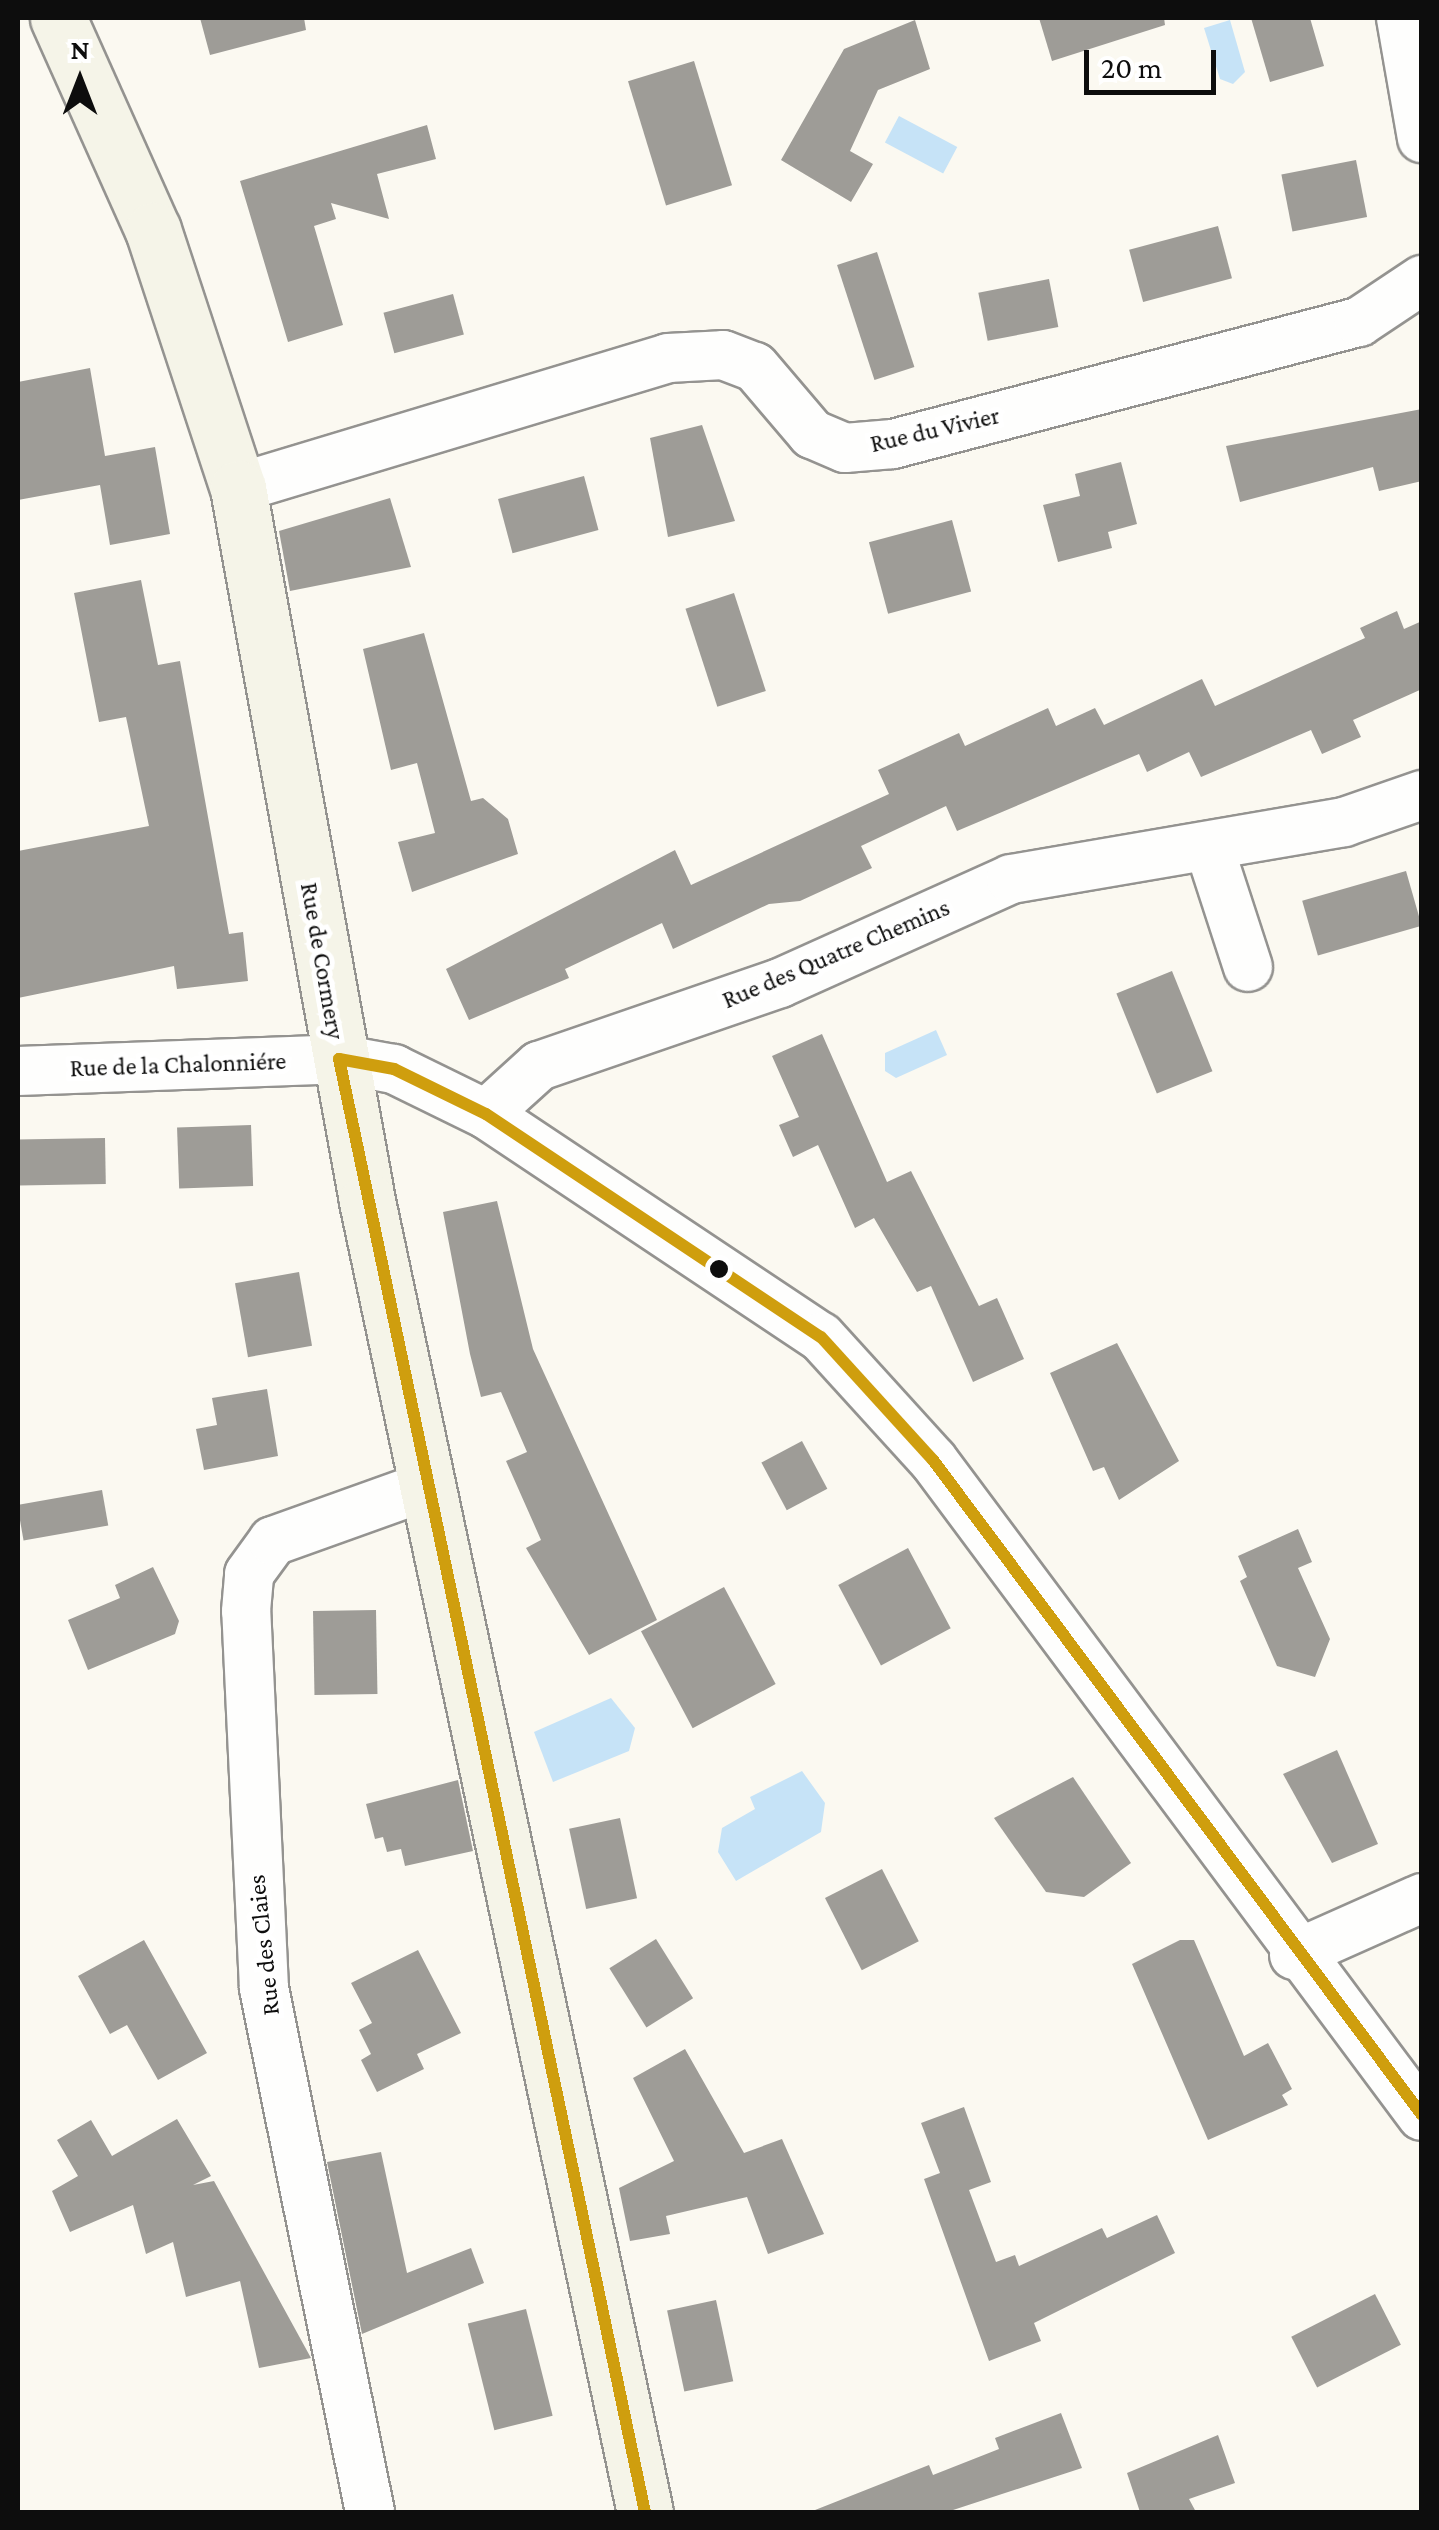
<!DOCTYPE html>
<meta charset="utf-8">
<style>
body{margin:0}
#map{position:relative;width:1439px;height:2530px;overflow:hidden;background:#fbf9f1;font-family:"Crimson Pro",serif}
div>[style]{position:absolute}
.water>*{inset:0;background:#c6e3f7;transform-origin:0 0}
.building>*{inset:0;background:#9e9c97;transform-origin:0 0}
.roads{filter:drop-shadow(2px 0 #949390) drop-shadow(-2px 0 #949390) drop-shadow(0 2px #949390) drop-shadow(0 -2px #949390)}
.street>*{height:48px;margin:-24px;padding:0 24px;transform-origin:24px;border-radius:24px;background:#fefefd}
.secondary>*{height:55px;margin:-27.5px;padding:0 27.5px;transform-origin:27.5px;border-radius:27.5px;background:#f5f4e8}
.bus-1>*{height:12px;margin:-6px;padding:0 6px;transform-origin:6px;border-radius:6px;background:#cf9e0e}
.dots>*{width:28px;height:28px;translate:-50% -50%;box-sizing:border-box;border:5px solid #fff;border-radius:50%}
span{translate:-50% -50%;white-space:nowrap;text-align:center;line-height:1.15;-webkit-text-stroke:10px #fff;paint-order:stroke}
.street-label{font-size:25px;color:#0d0d0d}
.frame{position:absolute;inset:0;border:20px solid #0d0d0d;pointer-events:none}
.north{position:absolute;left:30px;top:30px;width:100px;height:100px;-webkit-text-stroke:8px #fff;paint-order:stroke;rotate:0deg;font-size:28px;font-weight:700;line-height:40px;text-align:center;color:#0d0d0d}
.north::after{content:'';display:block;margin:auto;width:35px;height:45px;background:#0d0d0d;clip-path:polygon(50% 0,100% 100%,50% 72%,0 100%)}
.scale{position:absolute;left:1084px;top:50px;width:132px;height:45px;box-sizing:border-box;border:5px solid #0d0d0d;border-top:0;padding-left:12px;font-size:30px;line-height:35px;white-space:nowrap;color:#0d0d0d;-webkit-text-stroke:8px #fff;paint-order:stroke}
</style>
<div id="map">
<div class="water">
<div style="clip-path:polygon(1230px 20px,1245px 72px,1233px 84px,1220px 79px,1204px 28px)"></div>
<div style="left:899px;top:116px;width:66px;height:30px;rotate:28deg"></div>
<div style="clip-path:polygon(936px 1030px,947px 1055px,896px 1078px,885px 1071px,885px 1053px)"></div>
<div style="clip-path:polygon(611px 1698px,635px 1728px,629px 1751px,553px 1782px,534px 1732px)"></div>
<div style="clip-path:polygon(802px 1771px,825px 1803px,821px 1832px,736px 1881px,718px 1852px,722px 1828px,755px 1809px,750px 1797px)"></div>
</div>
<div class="building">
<div style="clip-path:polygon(200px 18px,304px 18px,306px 30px,210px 55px)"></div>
<div style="clip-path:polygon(1039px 18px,1164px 18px,1165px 25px,1052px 61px)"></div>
<div style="clip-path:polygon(1251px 18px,1310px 18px,1324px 66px,1270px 82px)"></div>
<div style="clip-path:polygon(915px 20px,930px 69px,878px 90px,850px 151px,873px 164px,851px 202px,781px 160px,844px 49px)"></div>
<div style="left:694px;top:61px;width:130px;height:69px;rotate:73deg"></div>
<div style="clip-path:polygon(427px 125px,436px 159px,377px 174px,389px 219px,331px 203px,336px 219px,314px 226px,343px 325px,288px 342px,240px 181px)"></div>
<div style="left:1356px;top:160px;width:58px;height:76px;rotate:79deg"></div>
<div style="left:1218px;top:226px;width:54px;height:92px;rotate:75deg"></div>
<div style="left:877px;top:252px;width:121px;height:42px;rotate:72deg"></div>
<div style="left:1049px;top:279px;width:49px;height:72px;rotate:79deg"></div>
<div style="left:453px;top:294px;width:42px;height:72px;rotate:75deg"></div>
<div style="clip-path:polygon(90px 368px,105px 456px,155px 447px,170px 534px,110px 545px,100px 485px,18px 500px,18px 382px)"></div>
<div style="clip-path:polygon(1422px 409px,1422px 481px,1379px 491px,1373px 467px,1240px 502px,1226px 446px)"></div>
<div style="clip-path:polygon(702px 425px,735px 521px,668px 537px,650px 438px)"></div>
<div style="clip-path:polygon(1121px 462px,1137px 524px,1108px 532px,1112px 548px,1058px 562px,1043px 505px,1080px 496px,1075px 474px)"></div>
<div style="left:584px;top:476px;width:56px;height:89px;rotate:75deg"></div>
<div style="clip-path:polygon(390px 498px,411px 567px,290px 591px,279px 531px)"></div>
<div style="left:952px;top:520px;width:74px;height:86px;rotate:75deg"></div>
<div style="clip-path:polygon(141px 580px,158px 665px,180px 661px,229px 934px,243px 932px,248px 981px,177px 989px,174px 966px,18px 998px,18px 851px,149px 826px,126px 717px,99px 722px,74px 593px)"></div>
<div style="left:734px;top:593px;width:103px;height:51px;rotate:72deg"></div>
<div style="clip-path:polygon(1397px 611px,1404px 629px,1422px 621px,1422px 689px,1353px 720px,1361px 737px,1322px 754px,1311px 730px,1201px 777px,1189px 752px,1147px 772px,1139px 754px,957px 831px,946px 806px,861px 846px,872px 868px,800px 901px,769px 904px,673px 949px,662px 923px,565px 969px,569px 978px,469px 1020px,446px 969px,675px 850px,691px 885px,889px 794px,878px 770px,959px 733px,965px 746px,1048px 708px,1056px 726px,1095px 708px,1104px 725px,1202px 679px,1215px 706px,1365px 638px,1360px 628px)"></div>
<div style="clip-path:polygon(424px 633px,471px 801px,483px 798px,508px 819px,518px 854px,412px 892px,398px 842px,435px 833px,417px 763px,391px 770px,363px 649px)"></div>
<div style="left:1406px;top:871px;width:57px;height:108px;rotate:74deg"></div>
<div style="left:1172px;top:971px;width:108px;height:60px;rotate:68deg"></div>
<div style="clip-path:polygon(822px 1034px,887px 1182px,911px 1171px,979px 1306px,997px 1298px,1024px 1359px,973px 1382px,931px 1286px,917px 1292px,874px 1218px,855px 1228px,818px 1145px,793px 1157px,779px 1125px,799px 1117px,772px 1056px)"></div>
<div style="left:251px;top:1125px;width:61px;height:74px;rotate:88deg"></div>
<div style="left:105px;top:1138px;width:46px;height:87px;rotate:89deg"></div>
<div style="clip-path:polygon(497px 1201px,533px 1349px,657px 1620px,589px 1655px,526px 1548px,541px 1540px,506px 1461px,527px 1452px,501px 1392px,481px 1397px,470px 1354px,443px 1212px)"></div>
<div style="left:299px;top:1272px;width:75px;height:65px;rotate:80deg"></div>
<div style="clip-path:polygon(1117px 1343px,1179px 1461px,1119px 1500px,1104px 1467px,1093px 1471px,1050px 1373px)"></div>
<div style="clip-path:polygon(267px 1389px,278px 1456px,204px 1470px,196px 1429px,217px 1425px,212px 1398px)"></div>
<div style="left:802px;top:1441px;width:54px;height:46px;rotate:62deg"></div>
<div style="left:102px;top:1490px;width:36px;height:86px;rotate:80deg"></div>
<div style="clip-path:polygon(1298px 1529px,1312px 1562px,1298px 1568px,1330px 1639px,1315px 1677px,1277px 1666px,1240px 1581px,1247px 1577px,1238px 1556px)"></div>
<div style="left:908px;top:1548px;width:91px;height:79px;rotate:62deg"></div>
<div style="clip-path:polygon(153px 1567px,179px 1621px,175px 1634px,88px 1670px,68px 1620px,120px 1598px,115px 1585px)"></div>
<div style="left:724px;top:1587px;width:110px;height:94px;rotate:62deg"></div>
<div style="left:376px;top:1610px;width:84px;height:63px;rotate:89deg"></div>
<div style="clip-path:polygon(1337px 1750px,1378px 1844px,1332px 1863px,1283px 1774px)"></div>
<div style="clip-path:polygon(1073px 1777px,1131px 1863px,1084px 1897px,1046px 1892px,994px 1818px)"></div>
<div style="clip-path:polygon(458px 1780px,473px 1851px,405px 1866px,401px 1849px,387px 1852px,383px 1837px,375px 1839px,366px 1804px)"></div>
<div style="left:620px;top:1818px;width:82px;height:52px;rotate:78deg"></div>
<div style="left:882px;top:1869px;width:81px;height:64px;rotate:63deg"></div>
<div style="left:656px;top:1939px;width:70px;height:55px;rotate:58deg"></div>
<div style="clip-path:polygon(144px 1940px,207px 2053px,158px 2080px,127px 2025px,110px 2034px,78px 1976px)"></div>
<div style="clip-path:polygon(1180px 1940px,1194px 1940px,1244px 2056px,1268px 2043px,1292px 2089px,1282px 2095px,1288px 2105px,1208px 2140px,1132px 1964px)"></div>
<div style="clip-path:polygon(418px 1950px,461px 2033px,417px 2054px,424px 2069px,377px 2092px,361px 2060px,371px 2054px,359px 2030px,372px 2023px,351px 1983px)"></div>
<div style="clip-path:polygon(685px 2049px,744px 2153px,782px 2139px,824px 2234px,768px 2254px,747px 2197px,666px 2216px,670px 2234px,630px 2241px,619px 2188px,674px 2161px,633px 2078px)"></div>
<div style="clip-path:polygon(964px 2107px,991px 2182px,969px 2190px,996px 2262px,1015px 2255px,1019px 2266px,1102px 2228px,1107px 2238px,1157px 2215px,1175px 2253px,1034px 2323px,1041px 2341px,989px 2361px,924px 2179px,940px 2173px,921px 2123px)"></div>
<div style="clip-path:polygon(177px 2119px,211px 2176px,193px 2185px,214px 2181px,311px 2358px,259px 2368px,240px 2281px,186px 2297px,173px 2242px,146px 2254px,133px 2205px,70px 2232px,52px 2191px,78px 2176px,57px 2140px,91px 2120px,112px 2156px)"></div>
<div style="clip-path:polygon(381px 2152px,407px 2273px,471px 2248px,484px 2283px,362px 2334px,327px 2162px)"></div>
<div style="left:1375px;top:2294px;width:57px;height:94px;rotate:63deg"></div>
<div style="left:716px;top:2300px;width:83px;height:50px;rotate:78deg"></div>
<div style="left:526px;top:2309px;width:110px;height:60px;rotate:76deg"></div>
<div style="clip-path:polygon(1061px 2413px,1082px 2468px,947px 2512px,810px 2512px,929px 2465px,933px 2475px,999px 2449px,995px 2438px)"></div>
<div style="clip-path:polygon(1218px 2435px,1235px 2483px,1189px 2499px,1196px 2512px,1140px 2512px,1127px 2473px)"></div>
</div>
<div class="roads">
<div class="street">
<div style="left:1401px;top:18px;width:122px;rotate:80.1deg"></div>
<div style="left:238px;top:488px;width:449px;rotate:-16.8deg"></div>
<div style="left:668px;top:358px;width:55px;rotate:-3.1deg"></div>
<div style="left:723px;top:355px;width:34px;rotate:21deg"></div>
<div style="left:755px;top:367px;width:88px;rotate:49.6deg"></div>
<div style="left:812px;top:434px;width:36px;rotate:23deg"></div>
<div style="left:845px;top:448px;width:48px;rotate:-4.8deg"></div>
<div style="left:893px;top:444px;width:482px;rotate:-14.7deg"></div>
<div style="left:1359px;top:322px;width:76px;rotate:-33.7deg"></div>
<div style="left:1209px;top:847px;width:126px;rotate:72deg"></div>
<div style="left:18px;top:1071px;width:321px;rotate:-2.1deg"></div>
<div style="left:339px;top:1059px;width:56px;rotate:10.3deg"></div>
<div style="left:394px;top:1069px;width:102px;rotate:26.1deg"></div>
<div style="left:486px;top:1114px;width:402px;rotate:33.7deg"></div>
<div style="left:821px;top:1337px;width:166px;rotate:47.7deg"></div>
<div style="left:933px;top:1460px;width:818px;rotate:53.3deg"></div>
<div style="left:486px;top:1114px;width:72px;rotate:-42.2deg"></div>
<div style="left:539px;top:1066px;width:255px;rotate:-19deg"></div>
<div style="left:780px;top:983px;width:253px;rotate:-24.2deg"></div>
<div style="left:1011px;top:879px;width:338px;rotate:-9.7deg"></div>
<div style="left:1344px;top:822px;width:83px;rotate:-19.1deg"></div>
<div style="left:1294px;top:1955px;width:140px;rotate:-24deg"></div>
<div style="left:370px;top:2512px;width:535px;rotate:-101.44deg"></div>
<div style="left:264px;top:1988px;width:377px;rotate:-92.7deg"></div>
<div style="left:246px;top:1611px;width:37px;rotate:-85deg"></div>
<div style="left:249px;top:1574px;width:41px;rotate:-54deg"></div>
<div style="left:273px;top:1541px;width:164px;rotate:-19.7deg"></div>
</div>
<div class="secondary">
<div style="left:58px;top:18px;width:232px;rotate:65.9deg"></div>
<div style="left:153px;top:230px;width:272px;rotate:71.8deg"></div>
<div style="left:238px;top:488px;width:725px;rotate:79.74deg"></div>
<div style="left:367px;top:1201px;width:1340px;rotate:78.03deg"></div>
</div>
</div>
<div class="bus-1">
<div style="left:339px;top:1059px;width:56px;rotate:10.3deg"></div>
<div style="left:394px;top:1069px;width:102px;rotate:26.1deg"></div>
<div style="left:486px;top:1114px;width:402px;rotate:33.7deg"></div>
<div style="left:821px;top:1337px;width:166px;rotate:47.7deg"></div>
<div style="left:933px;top:1460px;width:817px;rotate:53.26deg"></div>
<div style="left:339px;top:1059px;width:1485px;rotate:78.11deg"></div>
</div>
<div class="dots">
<div style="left:719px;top:1269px;background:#0d0d0d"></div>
</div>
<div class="street-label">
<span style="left:935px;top:430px;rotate:-13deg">Rue du Vivier</span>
<span style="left:836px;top:954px;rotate:-23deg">Rue des Quatre Chemins</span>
<span style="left:322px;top:961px;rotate:80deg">Rue de Cormery</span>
<span style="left:178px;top:1065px;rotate:-2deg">Rue de la Chalonniére</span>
<span style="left:264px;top:1945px;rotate:-96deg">Rue des Claies</span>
</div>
<div class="frame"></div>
<div class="north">N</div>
<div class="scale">20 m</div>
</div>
